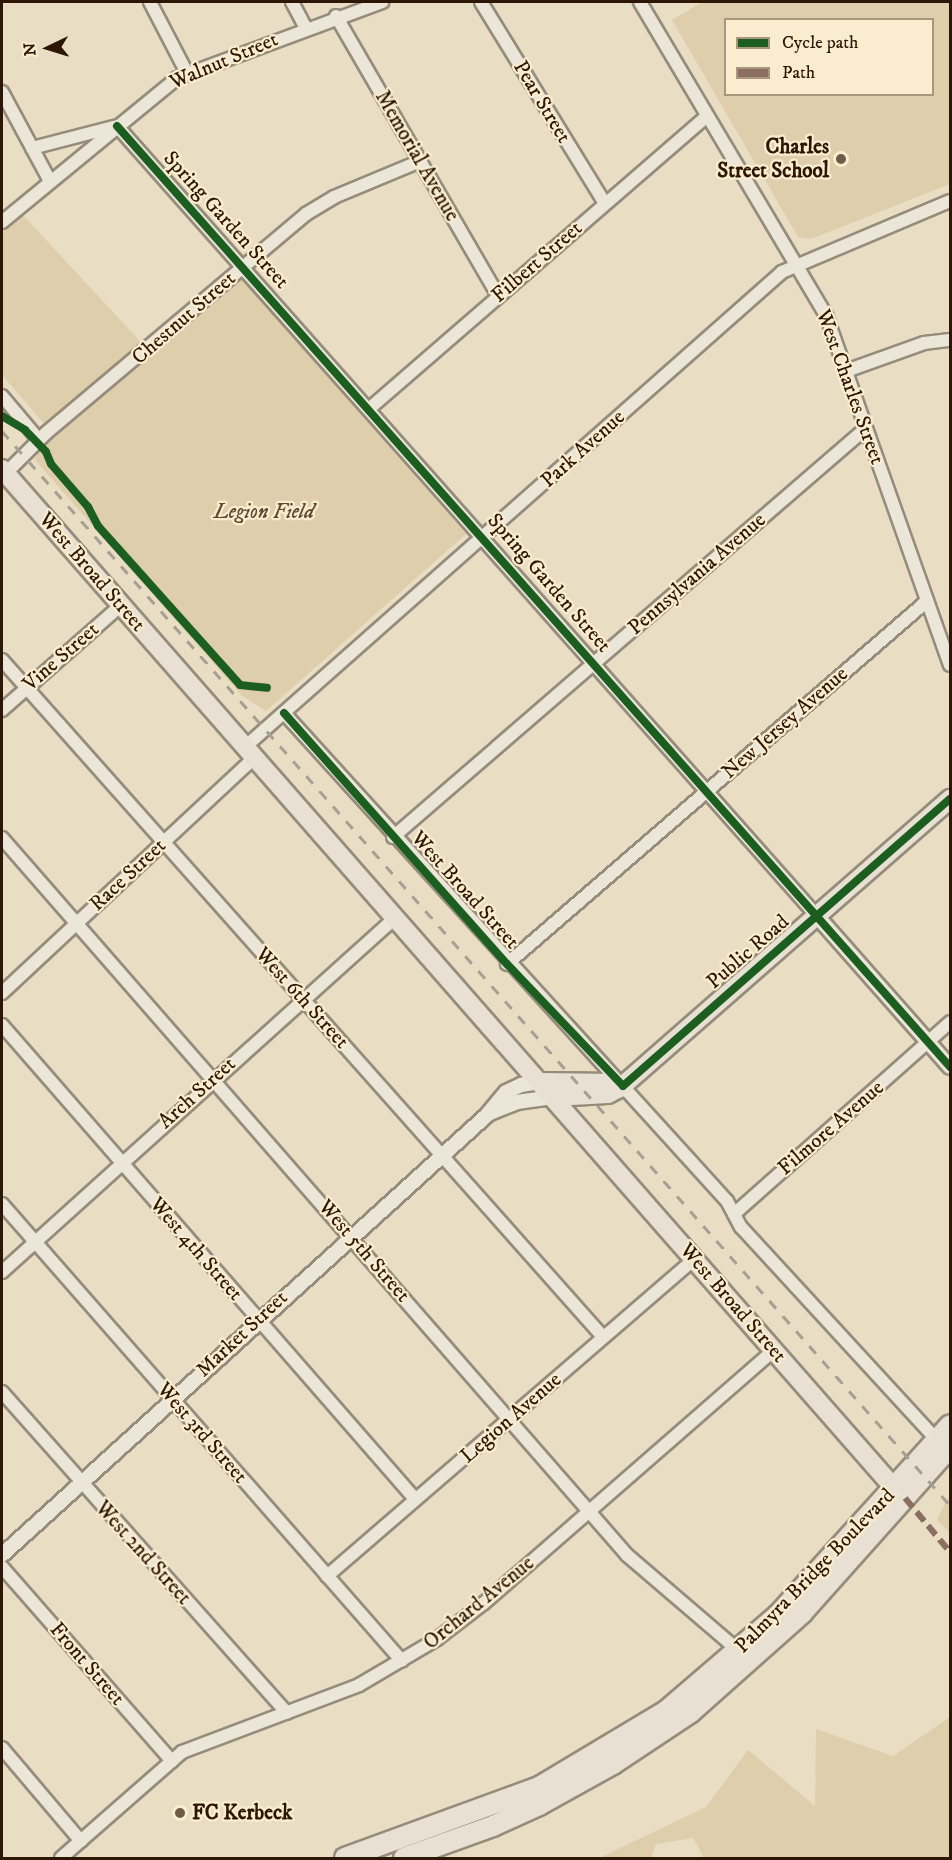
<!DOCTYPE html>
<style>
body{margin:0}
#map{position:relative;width:952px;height:1860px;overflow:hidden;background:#e9dec4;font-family:"IM FELL DW Pica",serif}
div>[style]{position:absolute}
.green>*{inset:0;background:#deceab}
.roads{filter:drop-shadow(2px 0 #958c7b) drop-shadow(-2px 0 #958c7b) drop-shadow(0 2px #958c7b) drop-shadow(0 -2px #958c7b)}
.minor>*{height:12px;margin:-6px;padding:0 6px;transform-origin:6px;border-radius:6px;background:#ece6d9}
.tertiary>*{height:14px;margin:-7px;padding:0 7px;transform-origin:7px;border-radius:7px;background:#ece6d9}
.primary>*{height:18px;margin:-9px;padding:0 9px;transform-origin:9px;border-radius:9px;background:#e8e1d3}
.trunk>*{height:20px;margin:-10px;padding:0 10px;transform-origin:10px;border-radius:10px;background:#e8e1d3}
.rail>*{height:3px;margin-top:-1.5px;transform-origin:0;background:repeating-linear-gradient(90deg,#a69f94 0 10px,transparent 0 20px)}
.quiet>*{height:6px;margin-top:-3px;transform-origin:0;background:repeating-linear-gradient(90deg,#8d6e63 0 12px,transparent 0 18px)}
.cycleway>*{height:8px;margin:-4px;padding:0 4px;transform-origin:4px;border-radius:4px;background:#1b5e20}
.dots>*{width:16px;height:16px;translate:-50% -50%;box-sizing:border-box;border:3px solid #faedcf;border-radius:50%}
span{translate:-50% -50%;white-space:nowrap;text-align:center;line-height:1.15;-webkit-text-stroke:4.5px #faedcf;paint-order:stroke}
.street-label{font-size:21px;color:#2d1605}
.poi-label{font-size:21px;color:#2d1605;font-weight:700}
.right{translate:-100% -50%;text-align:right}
.left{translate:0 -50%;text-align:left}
.park-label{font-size:21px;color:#5f4931;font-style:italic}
.frame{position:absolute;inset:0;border:3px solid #2d1605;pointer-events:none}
.legend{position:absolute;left:724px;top:18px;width:210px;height:78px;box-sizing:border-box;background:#faedcf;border:2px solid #a8977e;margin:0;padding:8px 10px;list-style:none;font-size:18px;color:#2d1605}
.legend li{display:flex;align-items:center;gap:12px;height:30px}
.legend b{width:30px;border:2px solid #a8977e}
.north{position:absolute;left:18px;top:18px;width:60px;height:60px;-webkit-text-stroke:4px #faedcf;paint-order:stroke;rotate:266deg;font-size:16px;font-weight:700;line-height:24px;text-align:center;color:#2d1605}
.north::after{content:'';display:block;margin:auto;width:21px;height:27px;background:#2d1605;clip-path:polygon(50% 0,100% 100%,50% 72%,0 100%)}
</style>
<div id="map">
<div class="green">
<div style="clip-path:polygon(evenodd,702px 2px,950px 2px,950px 184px,811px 239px,798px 237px,672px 20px,702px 2px,726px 20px,932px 20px,932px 94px,726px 94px,726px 20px)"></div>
<div style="clip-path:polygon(21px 213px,152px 354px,241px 279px,466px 534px,266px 711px,242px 696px,35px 460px,47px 427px,2px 375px,2px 230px)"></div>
<div style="clip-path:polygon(950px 1494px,950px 1533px,937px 1520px)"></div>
<div style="clip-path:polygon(950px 1717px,950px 1858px,704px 1858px,693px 1838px,656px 1844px,651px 1858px,599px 1858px,706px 1807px,748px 1750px,815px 1806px,816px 1729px,893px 1756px)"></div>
</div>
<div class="roads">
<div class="minor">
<div style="left:150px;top:2px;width:80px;rotate:62.5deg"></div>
<div style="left:292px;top:2px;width:30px;rotate:62deg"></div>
<div style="left:481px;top:2px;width:235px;rotate:58.4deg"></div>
<div style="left:640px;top:2px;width:364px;rotate:59.3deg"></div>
<div style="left:826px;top:315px;width:371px;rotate:70.5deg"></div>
<div style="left:336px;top:16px;width:323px;rotate:59.9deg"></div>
<div style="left:2px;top:92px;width:101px;rotate:61.7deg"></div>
<div style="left:117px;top:126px;width:1056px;rotate:48.46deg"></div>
<div style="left:32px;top:148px;width:84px;rotate:-14.5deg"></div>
<div style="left:2px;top:222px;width:227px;rotate:-39.4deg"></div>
<div style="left:177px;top:78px;width:219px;rotate:-20.3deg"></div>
<div style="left:846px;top:371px;width:83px;rotate:-19.7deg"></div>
<div style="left:924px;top:343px;width:26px;rotate:-7deg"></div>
<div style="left:2px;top:396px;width:57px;rotate:49.9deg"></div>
<div style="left:370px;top:408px;width:444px;rotate:-40.9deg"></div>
<div style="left:2px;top:477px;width:62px;rotate:-45deg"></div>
<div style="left:46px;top:433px;width:340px;rotate:-40.1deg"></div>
<div style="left:306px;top:214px;width:33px;rotate:-31deg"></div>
<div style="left:334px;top:197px;width:91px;rotate:-22.6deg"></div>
<div style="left:2px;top:660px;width:905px;rotate:48.4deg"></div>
<div style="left:2px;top:710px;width:159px;rotate:-41.4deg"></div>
<div style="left:284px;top:713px;width:659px;rotate:47.77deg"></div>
<div style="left:727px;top:1201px;width:30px;rotate:62deg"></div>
<div style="left:741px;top:1227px;width:289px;rotate:47.4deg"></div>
<div style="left:246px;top:746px;width:716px;rotate:-41.49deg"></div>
<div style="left:782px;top:272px;width:182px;rotate:-22.9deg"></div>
<div style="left:393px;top:837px;width:624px;rotate:-40.84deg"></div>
<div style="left:2px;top:838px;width:951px;rotate:48.92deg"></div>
<div style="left:627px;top:1555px;width:148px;rotate:40.6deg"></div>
<div style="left:507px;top:964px;width:555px;rotate:-40.84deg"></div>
<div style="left:2px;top:993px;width:346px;rotate:-43deg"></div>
<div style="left:2px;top:1025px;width:629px;rotate:48.93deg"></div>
<div style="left:2px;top:1204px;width:607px;rotate:48.81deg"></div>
<div style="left:734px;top:1214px;width:289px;rotate:-41.6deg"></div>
<div style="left:2px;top:1272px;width:530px;rotate:-42.02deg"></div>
<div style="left:2px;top:1392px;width:429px;rotate:48.4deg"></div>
<div style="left:2px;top:1567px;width:258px;rotate:48.8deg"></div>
<div style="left:327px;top:1576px;width:485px;rotate:-40.8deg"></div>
<div style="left:2px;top:1748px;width:122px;rotate:49.7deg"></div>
<div style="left:61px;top:1858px;width:161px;rotate:-41.2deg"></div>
<div style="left:182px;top:1752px;width:189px;rotate:-20.7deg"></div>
<div style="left:359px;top:1685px;width:91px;rotate:-30.5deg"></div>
<div style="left:437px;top:1639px;width:59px;rotate:-37.5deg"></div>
<div style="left:484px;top:1603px;width:385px;rotate:-41.1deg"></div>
</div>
<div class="tertiary">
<div style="left:817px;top:916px;width:201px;rotate:48.6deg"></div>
<div style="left:490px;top:1113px;width:29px;rotate:-22deg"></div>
<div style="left:517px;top:1102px;width:36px;rotate:-8deg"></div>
<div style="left:2px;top:1555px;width:653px;rotate:-42.21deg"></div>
<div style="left:486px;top:1116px;width:31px;rotate:-50deg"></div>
<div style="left:506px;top:1092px;width:17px;rotate:-25deg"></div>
<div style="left:521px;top:1085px;width:20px;rotate:-9deg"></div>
</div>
<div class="primary">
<div style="left:2px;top:469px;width:1354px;rotate:48.8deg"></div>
<div style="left:541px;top:1082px;width:72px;rotate:0.8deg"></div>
<div style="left:553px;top:1097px;width:55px;rotate:-3.1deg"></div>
<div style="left:608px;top:1094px;width:13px;rotate:-27deg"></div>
<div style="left:620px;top:1088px;width:439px;rotate:-41.2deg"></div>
</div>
<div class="trunk">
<div style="left:345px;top:1858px;width:207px;rotate:-20.1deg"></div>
<div style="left:539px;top:1787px;width:148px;rotate:-30.9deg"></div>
<div style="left:666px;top:1711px;width:148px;rotate:-40.6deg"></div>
<div style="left:778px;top:1615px;width:256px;rotate:-47.8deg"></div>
<div style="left:404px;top:1858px;width:95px;rotate:-19.8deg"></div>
<div style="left:493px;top:1826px;width:51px;rotate:-24.5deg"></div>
<div style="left:539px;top:1805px;width:85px;rotate:-29deg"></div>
<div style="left:613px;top:1764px;width:94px;rotate:-33.7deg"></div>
<div style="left:691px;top:1712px;width:149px;rotate:-41.7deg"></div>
<div style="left:802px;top:1613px;width:222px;rotate:-48.3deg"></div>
</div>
</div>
<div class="rail">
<div style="left:2px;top:431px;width:1433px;rotate:48.57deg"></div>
</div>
<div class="quiet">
<div style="left:905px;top:1498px;width:70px;rotate:50.2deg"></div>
</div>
<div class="cycleway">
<div style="left:117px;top:126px;width:1257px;rotate:48.48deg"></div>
<div style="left:2px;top:416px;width:27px;rotate:31deg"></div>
<div style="left:25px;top:430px;width:30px;rotate:46deg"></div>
<div style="left:46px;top:452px;width:13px;rotate:67deg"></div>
<div style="left:51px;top:464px;width:57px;rotate:49.3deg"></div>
<div style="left:88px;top:507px;width:21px;rotate:62deg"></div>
<div style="left:98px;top:526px;width:213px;rotate:48.2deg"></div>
<div style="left:240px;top:685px;width:27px;rotate:6deg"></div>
<div style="left:284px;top:713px;width:336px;rotate:48.4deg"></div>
<div style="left:507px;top:964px;width:168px;rotate:46.4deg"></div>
<div style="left:623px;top:1086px;width:435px;rotate:-41.3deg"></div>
</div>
<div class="dots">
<div style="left:841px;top:159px;background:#6f5c48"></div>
<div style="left:180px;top:1813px;background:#6f5c48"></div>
</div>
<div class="street-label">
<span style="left:224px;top:61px;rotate:-23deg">Walnut Street</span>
<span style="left:542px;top:102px;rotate:59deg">Pear Street</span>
<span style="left:417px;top:156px;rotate:60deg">Memorial Avenue</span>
<span style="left:226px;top:220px;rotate:48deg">Spring Garden Street</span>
<span style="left:537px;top:262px;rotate:-41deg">Filbert Street</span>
<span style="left:184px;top:318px;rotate:-41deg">Chestnut Street</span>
<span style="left:850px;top:387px;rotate:70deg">West Charles Street</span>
<span style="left:583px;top:449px;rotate:-42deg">Park Avenue</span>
<span style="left:92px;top:572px;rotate:49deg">West Broad Street</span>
<span style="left:697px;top:574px;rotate:-41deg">Pennsylvania Avenue</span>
<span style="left:549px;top:583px;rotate:49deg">Spring Garden Street</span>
<span style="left:61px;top:657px;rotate:-41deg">Vine Street</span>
<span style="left:785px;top:723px;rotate:-41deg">New Jersey Avenue</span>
<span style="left:128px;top:875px;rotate:-43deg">Race Street</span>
<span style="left:465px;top:890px;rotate:48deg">West Broad Street</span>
<span style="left:748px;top:952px;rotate:-41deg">Public Road</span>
<span style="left:302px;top:998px;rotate:48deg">West 6th Street</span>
<span style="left:197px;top:1093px;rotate:-42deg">Arch Street</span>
<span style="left:831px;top:1128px;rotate:-41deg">Filmore Avenue</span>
<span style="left:196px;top:1249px;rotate:49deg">West 4th Street</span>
<span style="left:364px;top:1251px;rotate:49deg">West 5th Street</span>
<span style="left:733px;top:1303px;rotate:49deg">West Broad Street</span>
<span style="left:242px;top:1334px;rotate:-43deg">Market Street</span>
<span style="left:511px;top:1418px;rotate:-41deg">Legion Avenue</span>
<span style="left:202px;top:1433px;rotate:49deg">West 3rd Street</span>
<span style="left:143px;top:1553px;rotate:48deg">West 2nd Street</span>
<span style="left:815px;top:1571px;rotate:-46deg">Palmyra Bridge Boulevard</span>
<span style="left:479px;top:1603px;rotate:-39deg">Orchard Avenue</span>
<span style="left:87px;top:1664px;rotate:49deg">Front Street</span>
</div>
<div class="poi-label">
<span class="right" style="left:829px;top:159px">Charles<br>Street School</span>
<span class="left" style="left:192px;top:1813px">FC Kerbeck</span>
</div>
<div class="park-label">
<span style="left:264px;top:512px">Legion Field</span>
</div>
<div class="frame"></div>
<ul class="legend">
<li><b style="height:8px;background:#1b5e20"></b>Cycle path</li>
<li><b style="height:8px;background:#8d6e63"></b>Path</li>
</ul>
<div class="north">N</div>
</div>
